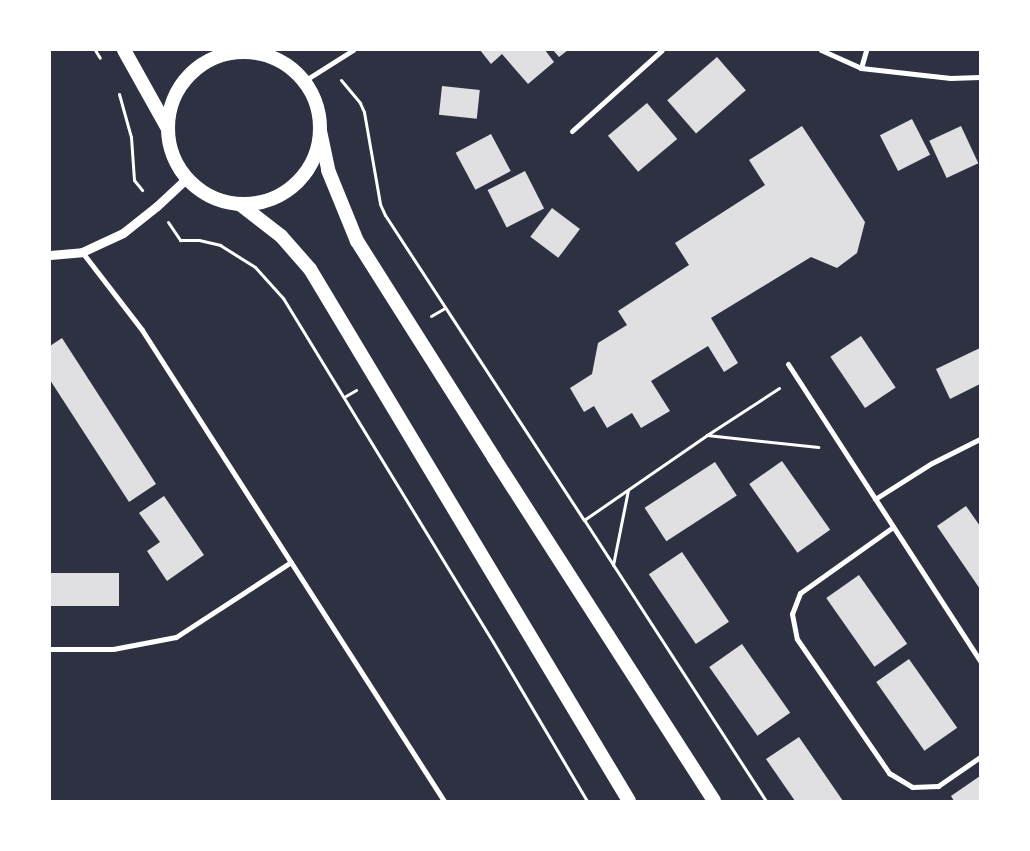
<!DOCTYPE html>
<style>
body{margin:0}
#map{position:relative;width:1030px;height:851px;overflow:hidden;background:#2d3142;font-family:Barlow,sans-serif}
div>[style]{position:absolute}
.building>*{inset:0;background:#e0e0e3;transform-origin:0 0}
.path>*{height:3px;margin:-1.5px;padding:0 1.5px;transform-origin:1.5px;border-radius:1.5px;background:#fff}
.minor>*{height:5px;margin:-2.5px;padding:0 2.5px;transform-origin:2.5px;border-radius:2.5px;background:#fff}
.tertiary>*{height:9px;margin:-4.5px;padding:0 4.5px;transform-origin:4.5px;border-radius:4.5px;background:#fff}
.trunk>*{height:14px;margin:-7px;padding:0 7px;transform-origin:7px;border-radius:7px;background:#fff}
.trunk>.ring{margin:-7px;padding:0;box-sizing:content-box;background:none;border:14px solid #fff;border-radius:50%}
span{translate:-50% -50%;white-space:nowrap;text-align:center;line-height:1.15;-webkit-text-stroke:4px #fff;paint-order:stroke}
.frame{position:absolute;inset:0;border:51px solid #fff;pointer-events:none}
</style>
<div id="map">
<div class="building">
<div style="clip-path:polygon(480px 50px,545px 50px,554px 62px,528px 84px,502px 54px,491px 64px)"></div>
<div style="clip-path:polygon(553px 50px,568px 50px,559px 57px)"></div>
<div style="left:717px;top:57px;width:44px;height:66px;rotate:49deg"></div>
<div style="left:442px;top:86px;width:38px;height:29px;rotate:6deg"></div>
<div style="left:647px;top:103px;width:47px;height:51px;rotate:50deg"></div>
<div style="left:912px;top:119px;width:40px;height:36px;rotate:63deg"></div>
<div style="clip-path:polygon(802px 126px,865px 222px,857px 253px,837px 268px,811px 257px,711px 318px,738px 363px,724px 372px,708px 346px,651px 381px,670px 411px,641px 428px,632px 413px,607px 428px,594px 406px,584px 412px,570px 388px,592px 374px,598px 343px,627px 325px,618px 311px,689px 265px,675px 243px,765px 185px,749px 160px)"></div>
<div style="left:961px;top:126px;width:41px;height:35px;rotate:65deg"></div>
<div style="left:491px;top:134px;width:42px;height:40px;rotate:62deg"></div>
<div style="left:525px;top:171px;width:42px;height:42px;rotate:63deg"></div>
<div style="left:552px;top:208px;width:35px;height:36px;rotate:37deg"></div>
<div style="left:861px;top:336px;width:62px;height:37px;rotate:56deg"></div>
<div style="clip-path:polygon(62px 338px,156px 484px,129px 502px,50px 380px,50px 346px)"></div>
<div style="clip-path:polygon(980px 348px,980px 384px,950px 399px,936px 369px)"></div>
<div style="left:782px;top:461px;width:84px;height:40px;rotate:55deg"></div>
<div style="left:715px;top:462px;width:40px;height:84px;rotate:57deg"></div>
<div style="clip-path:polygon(164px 496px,204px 555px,167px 581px,147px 551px,160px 542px,139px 513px)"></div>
<div style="clip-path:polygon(966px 506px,980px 526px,980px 589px,937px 526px)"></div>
<div style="left:682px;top:552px;width:84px;height:40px;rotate:56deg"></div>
<div style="left:50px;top:573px;width:69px;height:33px"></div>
<div style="left:859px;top:575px;width:84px;height:40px;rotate:55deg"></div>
<div style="left:742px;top:644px;width:84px;height:40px;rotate:55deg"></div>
<div style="left:909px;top:659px;width:84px;height:40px;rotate:55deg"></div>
<div style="clip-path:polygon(799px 737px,843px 801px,795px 801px,766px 759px)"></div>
<div style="clip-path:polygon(980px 776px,980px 801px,954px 801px,951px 796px)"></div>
</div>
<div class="path">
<div style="left:95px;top:50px;width:9px;rotate:58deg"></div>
<div style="left:341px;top:80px;width:30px;rotate:50deg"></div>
<div style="left:360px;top:103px;width:10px;rotate:66deg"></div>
<div style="left:364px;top:112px;width:93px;rotate:80.1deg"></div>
<div style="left:380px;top:204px;width:12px;rotate:66deg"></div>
<div style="left:385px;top:215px;width:364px;rotate:56.9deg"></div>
<div style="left:119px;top:94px;width:45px;rotate:74.4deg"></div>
<div style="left:131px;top:137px;width:43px;rotate:86deg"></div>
<div style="left:134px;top:180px;width:13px;rotate:51deg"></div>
<div style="left:168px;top:222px;width:22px;rotate:56deg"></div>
<div style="left:180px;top:240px;width:19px"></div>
<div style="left:199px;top:240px;width:22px;rotate:13deg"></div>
<div style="left:220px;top:245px;width:41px;rotate:32.2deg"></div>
<div style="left:255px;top:267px;width:42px;rotate:47.9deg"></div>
<div style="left:283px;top:298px;width:403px;rotate:58.6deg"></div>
<div style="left:493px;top:642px;width:185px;rotate:59.4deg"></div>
<div style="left:431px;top:316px;width:16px;rotate:-30deg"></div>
<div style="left:344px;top:397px;width:14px;rotate:-30deg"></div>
<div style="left:707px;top:435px;width:86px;rotate:-33.1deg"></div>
<div style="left:613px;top:565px;width:76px;rotate:-78.7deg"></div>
<div style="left:766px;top:801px;width:335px;rotate:-122.9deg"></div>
<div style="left:584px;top:520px;width:150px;rotate:-34.6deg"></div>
<div style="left:707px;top:435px;width:112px;rotate:6.2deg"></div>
</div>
<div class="minor">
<div style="left:821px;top:50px;width:44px;rotate:24.2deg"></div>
<div style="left:861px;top:68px;width:90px;rotate:6.4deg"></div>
<div style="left:950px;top:78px;width:30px;rotate:-2deg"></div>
<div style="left:861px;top:68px;width:19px;rotate:-74deg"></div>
<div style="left:304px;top:81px;width:58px;rotate:-32.3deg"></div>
<div style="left:572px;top:131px;width:121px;rotate:-42deg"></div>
<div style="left:82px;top:252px;width:98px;rotate:52.4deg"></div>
<div style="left:142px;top:330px;width:560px;rotate:57.33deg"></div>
<div style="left:788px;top:364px;width:354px;rotate:57.1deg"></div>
<div style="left:875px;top:499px;width:67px;rotate:-32.3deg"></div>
<div style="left:932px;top:463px;width:54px;rotate:-26.6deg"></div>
<div style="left:893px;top:527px;width:114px;rotate:144.6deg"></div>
<div style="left:800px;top:593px;width:22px;rotate:111deg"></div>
<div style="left:792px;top:614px;width:25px;rotate:79deg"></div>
<div style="left:797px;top:639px;width:163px;rotate:55.5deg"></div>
<div style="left:889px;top:773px;width:27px;rotate:31deg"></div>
<div style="left:912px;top:787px;width:26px;rotate:-2deg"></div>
<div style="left:938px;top:786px;width:51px;rotate:-34.6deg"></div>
<div style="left:50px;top:649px;width:63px"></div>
<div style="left:113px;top:649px;width:64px;rotate:-10.8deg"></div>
<div style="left:176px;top:637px;width:137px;rotate:-33.1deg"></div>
</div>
<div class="tertiary">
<div style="left:50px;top:255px;width:32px;rotate:-5deg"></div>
<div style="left:82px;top:252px;width:45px;rotate:-24.9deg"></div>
<div style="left:123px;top:233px;width:43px;rotate:-38.5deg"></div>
<div style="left:157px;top:206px;width:40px;rotate:-43deg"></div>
</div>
<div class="trunk">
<div style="left:124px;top:50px;width:88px;rotate:60.8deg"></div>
<div class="ring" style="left:168px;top:52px;width:138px;height:138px"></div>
<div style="left:320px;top:131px;width:40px;rotate:78deg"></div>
<div style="left:328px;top:170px;width:77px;rotate:67.8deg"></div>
<div style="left:357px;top:241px;width:257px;rotate:57.7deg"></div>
<div style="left:494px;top:458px;width:407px;rotate:57.3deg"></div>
<div style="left:241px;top:205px;width:51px;rotate:37.8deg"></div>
<div style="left:281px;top:236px;width:44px;rotate:48.7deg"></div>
<div style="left:310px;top:269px;width:620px;rotate:59.05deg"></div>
</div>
<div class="frame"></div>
</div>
